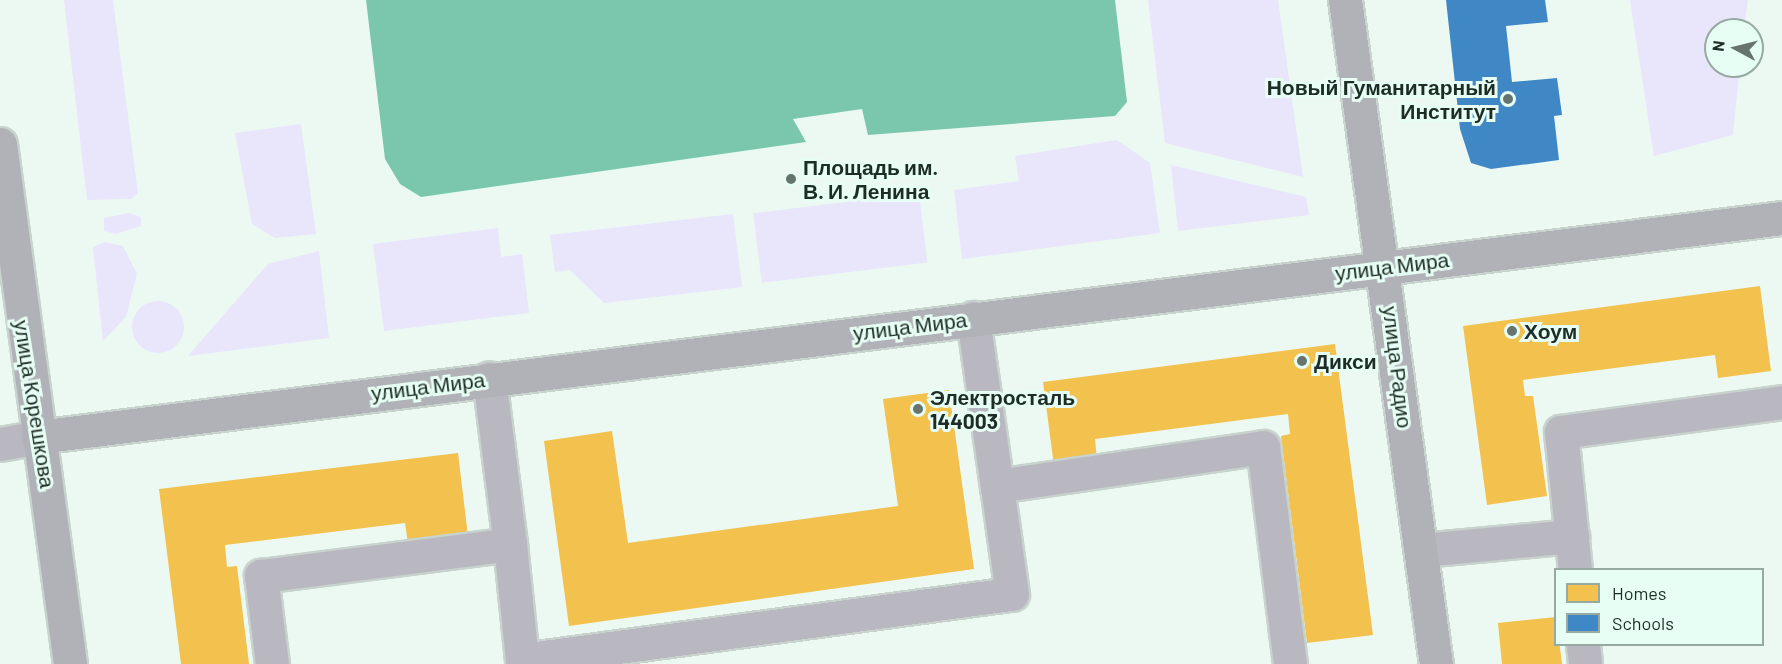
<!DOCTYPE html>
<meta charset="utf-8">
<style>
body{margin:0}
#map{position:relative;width:1782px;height:664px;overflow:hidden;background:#ecf9f3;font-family:Barlow,sans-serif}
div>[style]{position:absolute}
.green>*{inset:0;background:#e9e5fa;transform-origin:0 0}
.round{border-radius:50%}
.water>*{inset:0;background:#7ac7ae}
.homes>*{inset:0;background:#f2c14e}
.schools>*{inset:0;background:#3f88c5}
.roads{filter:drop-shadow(2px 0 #c8d3ce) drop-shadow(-2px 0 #c8d3ce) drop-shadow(0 2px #c8d3ce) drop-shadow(0 -2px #c8d3ce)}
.minor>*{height:33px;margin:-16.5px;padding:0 16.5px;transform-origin:16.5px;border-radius:16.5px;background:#b9b8c0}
.major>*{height:33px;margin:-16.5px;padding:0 16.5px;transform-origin:16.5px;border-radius:16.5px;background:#b0b2b8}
.dots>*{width:16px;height:16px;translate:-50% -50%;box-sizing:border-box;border:3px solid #e7fef4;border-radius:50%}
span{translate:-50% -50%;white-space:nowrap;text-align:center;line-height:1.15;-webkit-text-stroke:6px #e7fef4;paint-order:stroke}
.poi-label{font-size:21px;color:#1d2c27;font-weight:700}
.right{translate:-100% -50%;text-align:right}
.left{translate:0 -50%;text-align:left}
.street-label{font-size:21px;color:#1d2c27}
.legend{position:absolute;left:1554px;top:568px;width:210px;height:78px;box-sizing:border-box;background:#e7fef4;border:2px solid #96aaa2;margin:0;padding:8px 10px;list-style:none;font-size:18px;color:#1d2c27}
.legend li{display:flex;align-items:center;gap:12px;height:30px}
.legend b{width:30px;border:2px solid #96aaa2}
.north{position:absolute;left:1704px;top:18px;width:60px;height:60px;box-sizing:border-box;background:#e7fef4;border:2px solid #96aaa2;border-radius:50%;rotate:277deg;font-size:16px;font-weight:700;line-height:24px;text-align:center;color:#1d2c27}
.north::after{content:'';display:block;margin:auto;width:21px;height:27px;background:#65746e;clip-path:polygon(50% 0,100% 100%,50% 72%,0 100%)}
</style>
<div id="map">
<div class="green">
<div style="clip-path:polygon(64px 0,113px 0,138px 193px,131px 199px,87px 200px)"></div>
<div style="clip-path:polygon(1148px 0,1278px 0,1303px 177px,1165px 143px)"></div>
<div style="clip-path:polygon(1630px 0,1748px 0,1744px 30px,1716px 30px,1716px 66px,1740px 66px,1733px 135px,1654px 156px)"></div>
<div style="clip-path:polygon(301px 124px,316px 234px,275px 238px,252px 224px,235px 133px)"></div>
<div style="clip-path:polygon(1117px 140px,1150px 163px,1160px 233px,962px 259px,954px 190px,1019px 181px,1015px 156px)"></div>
<div style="clip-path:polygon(1171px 165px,1306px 197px,1309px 215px,1178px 231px)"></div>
<div style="left:919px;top:193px;width:70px;height:167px;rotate:83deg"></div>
<div style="clip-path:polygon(129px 213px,141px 217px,141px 226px,116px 234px,104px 231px,104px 218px)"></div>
<div style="clip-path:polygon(733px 214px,742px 287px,604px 303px,570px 270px,555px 272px,550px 235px)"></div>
<div style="clip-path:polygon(498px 228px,501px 257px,522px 254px,529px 313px,384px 331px,373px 244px)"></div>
<div style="clip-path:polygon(105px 242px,123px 246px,137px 274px,126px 317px,103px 341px,93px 247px)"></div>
<div style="clip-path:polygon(319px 251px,329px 338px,188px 356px,268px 264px)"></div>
<div class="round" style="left:132px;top:301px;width:52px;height:52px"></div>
</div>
<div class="water">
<div style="clip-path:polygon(366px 0,1115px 0,1127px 102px,1115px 116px,868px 135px,862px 109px,793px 119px,806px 142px,421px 197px,400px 184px,385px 159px)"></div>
</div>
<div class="homes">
<div style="clip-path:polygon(1760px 286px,1771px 371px,1718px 378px,1715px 355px,1523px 380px,1525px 396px,1533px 396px,1547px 496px,1487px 505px,1463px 326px)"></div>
<div style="clip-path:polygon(1335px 344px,1373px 635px,1307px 643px,1281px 436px,1290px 434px,1288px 414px,1095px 439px,1097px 460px,1054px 466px,1043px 382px)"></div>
<div style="clip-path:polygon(949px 390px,974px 569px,569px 626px,544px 441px,612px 431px,628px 543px,898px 506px,883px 399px)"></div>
<div style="clip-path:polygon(458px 453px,469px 544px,409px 551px,405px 523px,225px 545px,227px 567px,237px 566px,249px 664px,181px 664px,159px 489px)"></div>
<div style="clip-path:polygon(1556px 617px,1562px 664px,1502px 664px,1498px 623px)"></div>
</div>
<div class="schools">
<div style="clip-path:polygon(1446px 0,1545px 0,1548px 22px,1506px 26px,1512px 82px,1557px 78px,1562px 115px,1554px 116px,1559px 160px,1491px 169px,1471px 163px,1460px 129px)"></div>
</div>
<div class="roads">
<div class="minor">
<div style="left:973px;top:318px;width:170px;rotate:81.9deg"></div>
<div style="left:997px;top:486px;width:269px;rotate:-8.3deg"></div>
<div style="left:1263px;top:447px;width:219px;rotate:82.9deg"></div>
<div style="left:0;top:444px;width:39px;rotate:-10deg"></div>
<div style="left:510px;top:544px;width:117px;rotate:84.1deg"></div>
<div style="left:522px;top:660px;width:494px;rotate:-7.7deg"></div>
<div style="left:1012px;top:594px;width:109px;rotate:-97.9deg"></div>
<div style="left:1422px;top:550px;width:151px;rotate:-5.3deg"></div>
<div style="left:1575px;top:570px;width:139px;rotate:-95.8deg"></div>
<div style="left:1561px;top:432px;width:223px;rotate:-7.7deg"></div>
<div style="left:1583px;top:644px;width:20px;rotate:84deg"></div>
<div style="left:272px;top:664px;width:89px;rotate:-97.1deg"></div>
<div style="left:261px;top:576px;width:251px;rotate:-7.3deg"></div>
<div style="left:510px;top:544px;width:167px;rotate:-97.2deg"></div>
</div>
<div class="major">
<div style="left:1345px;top:0;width:670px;rotate:82.2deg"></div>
<div style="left:0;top:144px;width:525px;rotate:82.33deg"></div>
<div style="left:38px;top:437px;width:1758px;rotate:-7.16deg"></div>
</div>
</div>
<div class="dots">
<div style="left:1508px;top:99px;background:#65746e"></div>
<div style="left:791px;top:179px;background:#65746e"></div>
<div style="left:1512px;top:331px;background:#65746e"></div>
<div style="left:1302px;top:361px;background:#65746e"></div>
<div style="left:918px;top:409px;background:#65746e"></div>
</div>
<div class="poi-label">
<span class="right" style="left:1496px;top:99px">Новый Гуманитарный<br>Институт</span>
<span class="left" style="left:803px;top:179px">Площадь им.<br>В. И. Ленина</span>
<span class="left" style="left:1524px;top:331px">Хоум</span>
<span class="left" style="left:1314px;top:361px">Дикси</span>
<span class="left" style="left:930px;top:409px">Электросталь<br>144003</span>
</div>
<div class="street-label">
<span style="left:1392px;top:266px;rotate:-7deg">улица Мира</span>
<span style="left:910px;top:326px;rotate:-7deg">улица Мира</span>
<span style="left:1398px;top:367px;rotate:83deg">улица Радио</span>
<span style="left:428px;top:386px;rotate:-7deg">улица Мира</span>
<span style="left:35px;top:404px;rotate:81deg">улица Корешкова</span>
</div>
<ul class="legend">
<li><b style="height:16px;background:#f2c14e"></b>Homes</li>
<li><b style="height:16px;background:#3f88c5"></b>Schools</li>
</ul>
<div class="north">N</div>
</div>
